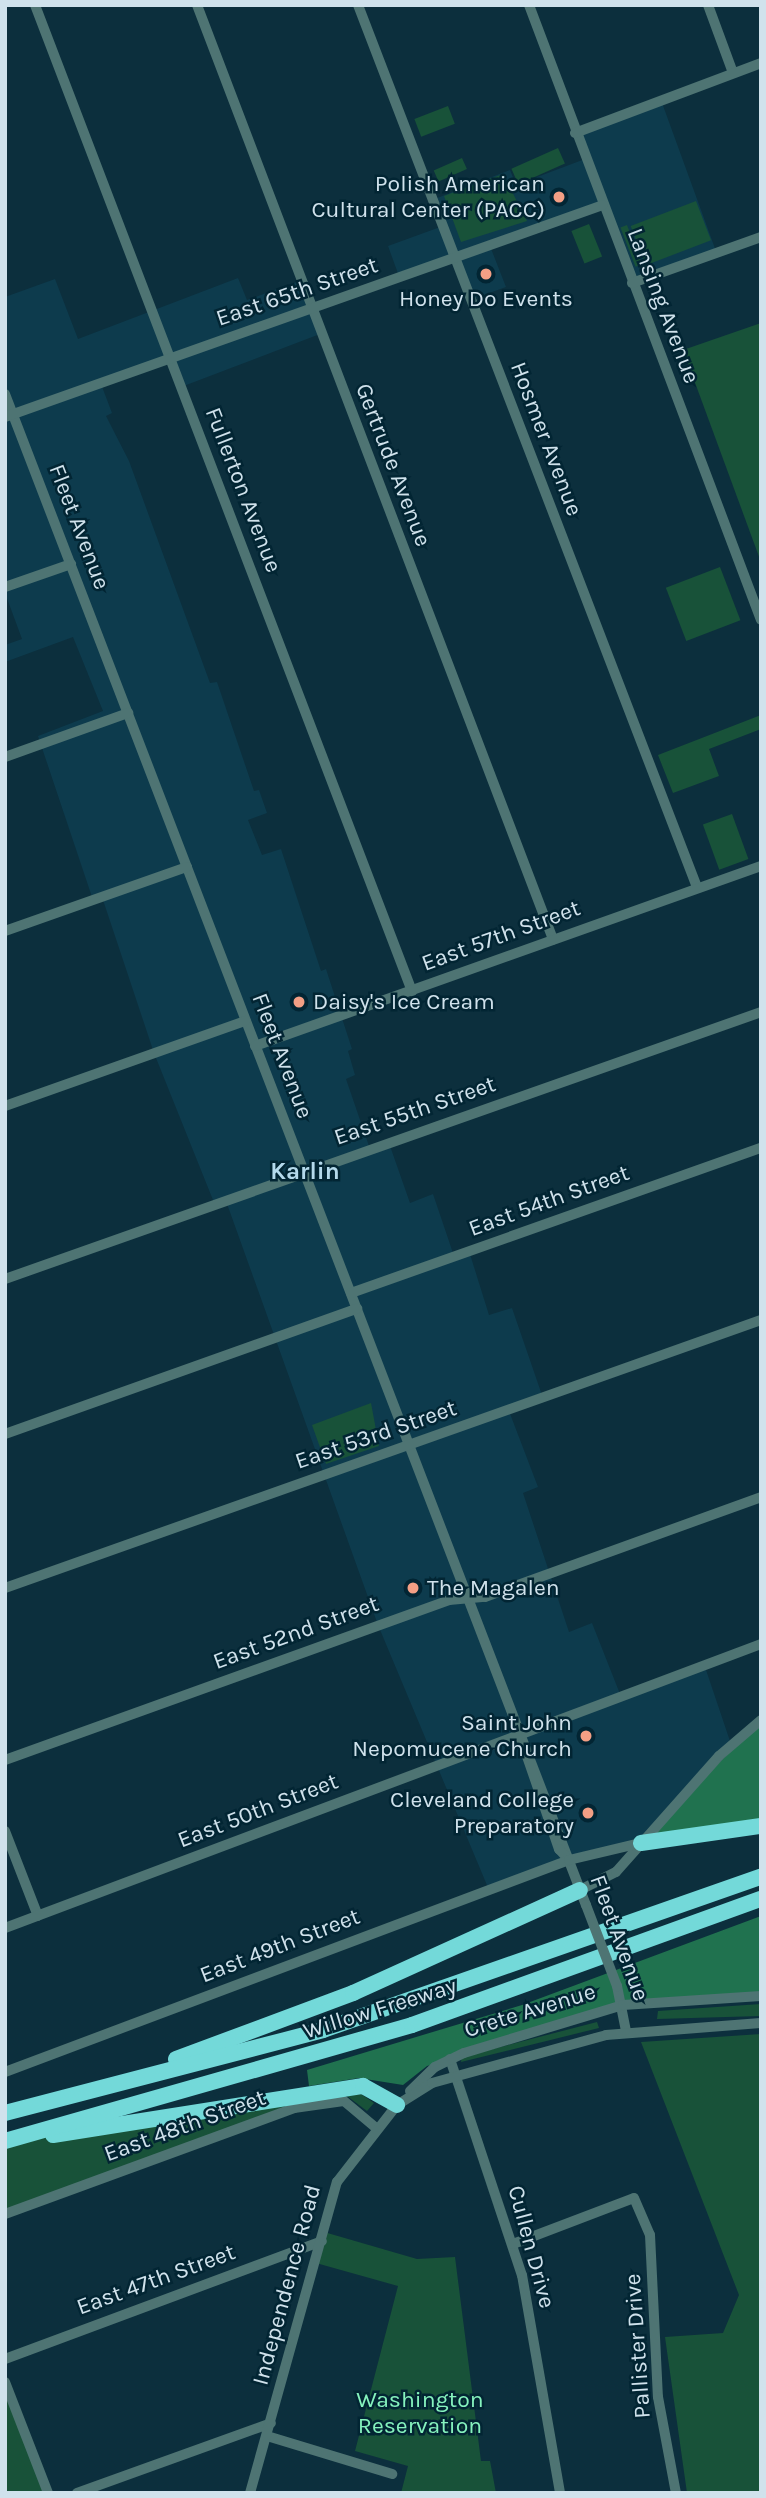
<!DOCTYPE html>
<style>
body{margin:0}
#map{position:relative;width:766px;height:2498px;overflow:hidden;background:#0c2f3d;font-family:Karla,sans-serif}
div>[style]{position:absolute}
.built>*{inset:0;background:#0d3b4d}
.green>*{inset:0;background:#185239;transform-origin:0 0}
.forest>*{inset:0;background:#20724f}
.minor>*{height:10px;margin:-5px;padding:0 5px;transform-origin:5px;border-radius:5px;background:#4e7473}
.highway>*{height:16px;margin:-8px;padding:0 8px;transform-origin:8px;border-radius:8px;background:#73d9d9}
.minor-bridge>*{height:10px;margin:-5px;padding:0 5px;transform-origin:5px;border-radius:5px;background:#4e7473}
.dots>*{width:19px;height:19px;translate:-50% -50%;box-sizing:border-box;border:4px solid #022533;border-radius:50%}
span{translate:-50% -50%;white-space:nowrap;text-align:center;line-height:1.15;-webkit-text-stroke:5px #022533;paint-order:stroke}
.poi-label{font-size:23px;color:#d0e2ec}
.right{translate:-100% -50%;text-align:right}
.left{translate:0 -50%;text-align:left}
.street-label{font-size:23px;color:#d0e2ec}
.park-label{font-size:23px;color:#86f3be}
.neighbourhood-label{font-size:24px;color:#b4d9eb;font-weight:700}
.frame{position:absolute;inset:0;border:7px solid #d0e2ec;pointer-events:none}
</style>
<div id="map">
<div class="built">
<div style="clip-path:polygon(661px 100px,717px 254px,632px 283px,603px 206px,490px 246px,506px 287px,470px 300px,455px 258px,400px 279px,388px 246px,443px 226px,432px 200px,510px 170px,516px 185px,585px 159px,575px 133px)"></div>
<div style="clip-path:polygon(238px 278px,247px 300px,302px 280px,320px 334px,181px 387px,170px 359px,101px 384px,112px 413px,106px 416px,129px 461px,210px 683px,217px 682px,254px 791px,259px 790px,267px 813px,248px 820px,262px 855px,281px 849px,321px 971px,326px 969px,352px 1049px,348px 1051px,355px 1075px,346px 1079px,370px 1149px,389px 1143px,410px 1203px,433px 1194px,454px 1256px,469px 1251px,489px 1315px,512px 1308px,543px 1398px,509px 1411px,538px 1487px,523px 1493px,569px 1632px,592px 1623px,620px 1694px,704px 1664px,731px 1744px,666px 1837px,586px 1851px,489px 1890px,378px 1625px,226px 1201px,215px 1205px,154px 1053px,102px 897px,93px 900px,38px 736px,103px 711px,73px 637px,5px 662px,5px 645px,22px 639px,5px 593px,5px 297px,55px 279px,78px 339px)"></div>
</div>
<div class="green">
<div style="left:448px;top:106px;width:19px;height:36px;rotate:69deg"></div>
<div style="left:558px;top:148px;width:17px;height:51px;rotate:66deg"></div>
<div style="left:462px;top:158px;width:12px;height:31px;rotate:66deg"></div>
<div style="clip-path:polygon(503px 174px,527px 221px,461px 242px,444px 196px)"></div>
<div style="left:696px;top:201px;width:42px;height:70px;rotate:69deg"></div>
<div style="left:589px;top:224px;width:35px;height:19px;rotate:68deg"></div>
<div style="left:627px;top:225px;width:42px;height:7px;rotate:69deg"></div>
<div style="clip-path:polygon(761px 323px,761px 562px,683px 350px)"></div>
<div style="left:720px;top:567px;width:57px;height:58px;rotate:69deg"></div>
<div style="clip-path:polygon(761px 715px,761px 729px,709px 749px,719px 776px,673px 793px,658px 755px)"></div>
<div style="left:732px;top:814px;width:48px;height:31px;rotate:70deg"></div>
<div style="clip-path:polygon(371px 1403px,379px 1446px,326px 1464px,312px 1425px)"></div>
<div style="clip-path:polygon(761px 2004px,761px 2016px,657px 2019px,658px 2011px)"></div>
<div style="clip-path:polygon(597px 2022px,599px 2028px,461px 2062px,462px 2057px)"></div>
<div style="clip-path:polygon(761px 2034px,761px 2493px,687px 2493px,665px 2337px,723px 2333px,739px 2295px,641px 2042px)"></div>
<div style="clip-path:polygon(361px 2094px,374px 2103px,367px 2111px,347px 2096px)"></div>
<div style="clip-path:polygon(252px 2101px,294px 2108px,5px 2214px,5px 2143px)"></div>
<div style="clip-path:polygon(324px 2232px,417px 2259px,455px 2257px,481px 2461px,490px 2461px,496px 2493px,401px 2493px,408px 2466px,355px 2451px,398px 2286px,316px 2263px)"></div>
<div style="clip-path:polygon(5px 2382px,48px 2493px,5px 2493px)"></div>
</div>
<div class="forest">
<div style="clip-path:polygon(761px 1720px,761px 1826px,641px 1843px)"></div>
<div style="clip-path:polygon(761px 1916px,761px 1996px,642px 2003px,427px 2066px,403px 2085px,359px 2078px,309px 2086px,307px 2070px,522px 2005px)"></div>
</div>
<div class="minor">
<div style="left:35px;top:5px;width:1056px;rotate:69.08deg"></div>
<div style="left:197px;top:5px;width:1000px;rotate:69.14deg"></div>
<div style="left:358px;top:5px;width:945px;rotate:68.98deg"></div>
<div style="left:529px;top:5px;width:657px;rotate:69.33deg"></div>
<div style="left:708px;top:5px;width:72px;rotate:69.8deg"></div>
<div style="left:575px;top:133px;width:199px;rotate:-20.6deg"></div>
<div style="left:632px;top:283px;width:137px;rotate:-19.6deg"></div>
<div style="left:5px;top:394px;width:1619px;rotate:68.97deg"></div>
<div style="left:5px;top:417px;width:634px;rotate:-19.52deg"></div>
<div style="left:5px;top:587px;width:70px;rotate:-19.2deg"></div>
<div style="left:5px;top:757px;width:131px;rotate:-19.7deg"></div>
<div style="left:5px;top:931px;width:193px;rotate:-19.4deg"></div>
<div style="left:255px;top:1046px;width:537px;rotate:-19.58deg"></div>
<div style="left:5px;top:1106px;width:255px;rotate:-19.5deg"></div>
<div style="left:5px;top:1279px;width:802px;rotate:-19.45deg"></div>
<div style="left:351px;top:1293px;width:435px;rotate:-19.5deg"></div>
<div style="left:5px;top:1434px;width:374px;rotate:-19.6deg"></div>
<div style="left:5px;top:1588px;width:802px;rotate:-19.52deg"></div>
<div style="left:520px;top:1736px;width:120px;rotate:71deg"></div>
<div style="left:559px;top:1849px;width:15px;rotate:48deg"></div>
<div style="left:5px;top:1760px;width:472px;rotate:-19.8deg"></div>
<div style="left:449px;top:1600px;width:36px;rotate:-5deg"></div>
<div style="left:485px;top:1597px;width:294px;rotate:-19.9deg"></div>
<div style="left:5px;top:1831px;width:91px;rotate:68.8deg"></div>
<div style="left:580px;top:1890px;width:40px;rotate:-26.6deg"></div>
<div style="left:616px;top:1872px;width:155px;rotate:-48.4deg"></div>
<div style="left:719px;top:1756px;width:55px;rotate:-40.6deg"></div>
<div style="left:5px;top:1928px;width:808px;rotate:-20.59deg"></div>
<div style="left:617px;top:1986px;width:46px;rotate:78.7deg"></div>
<div style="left:450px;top:2059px;width:228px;rotate:71.6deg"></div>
<div style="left:522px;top:2275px;width:221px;rotate:80.1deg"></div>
<div style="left:5px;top:2072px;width:603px;rotate:-20.6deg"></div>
<div style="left:569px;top:1860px;width:74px;rotate:-13.3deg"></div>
<div style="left:410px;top:2091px;width:35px;rotate:-44deg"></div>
<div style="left:435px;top:2067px;width:32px;rotate:-26deg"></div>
<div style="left:464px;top:2053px;width:166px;rotate:-16.8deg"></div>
<div style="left:623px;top:2005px;width:138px;rotate:-3.7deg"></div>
<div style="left:5px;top:2214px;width:308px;rotate:-20.1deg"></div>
<div style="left:294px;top:2108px;width:50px;rotate:-8deg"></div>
<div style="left:344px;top:2101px;width:40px;rotate:40deg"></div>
<div style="left:513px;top:2244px;width:129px;rotate:-20.8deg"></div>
<div style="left:634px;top:2198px;width:40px;rotate:66.6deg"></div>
<div style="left:650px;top:2235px;width:162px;rotate:87.2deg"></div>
<div style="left:658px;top:2397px;width:98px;rotate:79.4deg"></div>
<div style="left:5px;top:2359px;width:338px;rotate:-20.4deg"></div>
<div style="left:5px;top:2382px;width:119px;rotate:68.8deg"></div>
<div style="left:267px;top:2436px;width:131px;rotate:16.9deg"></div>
<div style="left:77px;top:2493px;width:206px;rotate:-19.8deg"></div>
<div style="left:250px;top:2493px;width:323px;rotate:-74.4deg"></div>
<div style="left:337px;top:2182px;width:98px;rotate:-52.1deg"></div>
<div style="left:397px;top:2105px;width:41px;rotate:-32.2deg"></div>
<div style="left:432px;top:2083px;width:180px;rotate:-15.4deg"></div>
<div style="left:606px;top:2035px;width:155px;rotate:-4.4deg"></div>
</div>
<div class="highway">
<div style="left:641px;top:1843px;width:121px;rotate:-8.1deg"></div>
<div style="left:176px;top:2059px;width:189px;rotate:-20.4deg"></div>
<div style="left:353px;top:1993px;width:249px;rotate:-24.4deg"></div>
<div style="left:5px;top:2113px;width:329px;rotate:-14.6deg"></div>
<div style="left:323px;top:2030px;width:464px;rotate:-19.3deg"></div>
<div style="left:53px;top:2135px;width:314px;rotate:-9deg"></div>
<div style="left:363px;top:2086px;width:39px;rotate:29deg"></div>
<div style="left:5px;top:2141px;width:423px;rotate:-15.9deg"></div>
<div style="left:412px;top:2025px;width:371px;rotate:-19.9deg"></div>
</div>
<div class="minor-bridge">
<div style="left:586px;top:1905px;width:87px;rotate:69.1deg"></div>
</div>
<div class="dots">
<div style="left:559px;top:197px;background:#f39f85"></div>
<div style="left:486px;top:274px;background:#f39f85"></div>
<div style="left:299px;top:1002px;background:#f39f85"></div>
<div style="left:413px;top:1588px;background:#f39f85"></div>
<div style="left:586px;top:1736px;background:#f39f85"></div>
<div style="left:588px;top:1813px;background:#f39f85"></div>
</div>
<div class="poi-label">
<span class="right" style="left:545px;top:197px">Polish American<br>Cultural Center (PACC)</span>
<span style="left:486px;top:299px">Honey Do Events</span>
<span class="left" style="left:313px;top:1002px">Daisy's Ice Cream</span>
<span class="left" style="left:427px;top:1588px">The Magalen</span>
<span class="right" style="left:572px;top:1736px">Saint John<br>Nepomucene Church</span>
<span class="right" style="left:574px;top:1813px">Cleveland College<br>Preparatory</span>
</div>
<div class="street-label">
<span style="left:297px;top:292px;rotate:-19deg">East 65th Street</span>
<span style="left:663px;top:306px;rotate:69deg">Lansing Avenue</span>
<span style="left:546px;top:439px;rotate:69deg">Hosmer Avenue</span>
<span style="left:393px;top:465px;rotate:69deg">Gertrude Avenue</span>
<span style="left:243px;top:490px;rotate:69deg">Fullerton Avenue</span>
<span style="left:79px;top:527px;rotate:69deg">Fleet Avenue</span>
<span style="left:501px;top:936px;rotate:-20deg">East 57th Street</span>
<span style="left:282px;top:1056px;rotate:69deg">Fleet Avenue</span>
<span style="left:415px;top:1111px;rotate:-19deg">East 55th Street</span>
<span style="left:549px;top:1201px;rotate:-20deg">East 54th Street</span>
<span style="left:376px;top:1435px;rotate:-19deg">East 53rd Street</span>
<span style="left:296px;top:1633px;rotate:-20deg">East 52nd Street</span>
<span style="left:258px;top:1811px;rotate:-21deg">East 50th Street</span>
<span style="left:619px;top:1938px;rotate:70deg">Fleet Avenue</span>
<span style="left:280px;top:1946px;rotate:-21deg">East 49th Street</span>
<span style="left:380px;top:2009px;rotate:-17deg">Willow Freeway</span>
<span style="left:530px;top:2011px;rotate:-17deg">Crete Avenue</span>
<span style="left:185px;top:2126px;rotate:-20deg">East 48th Street</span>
<span style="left:531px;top:2247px;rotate:75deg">Cullen Drive</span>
<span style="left:156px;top:2280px;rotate:-20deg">East 47th Street</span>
<span style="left:287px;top:2285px;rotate:-75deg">Independence Road</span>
<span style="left:638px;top:2346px;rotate:-94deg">Pallister Drive</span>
</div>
<div class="park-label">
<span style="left:420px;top:2413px">Washington<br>Reservation</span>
</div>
<div class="neighbourhood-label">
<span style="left:305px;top:1172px">Karlin</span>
</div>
<div class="frame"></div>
</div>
